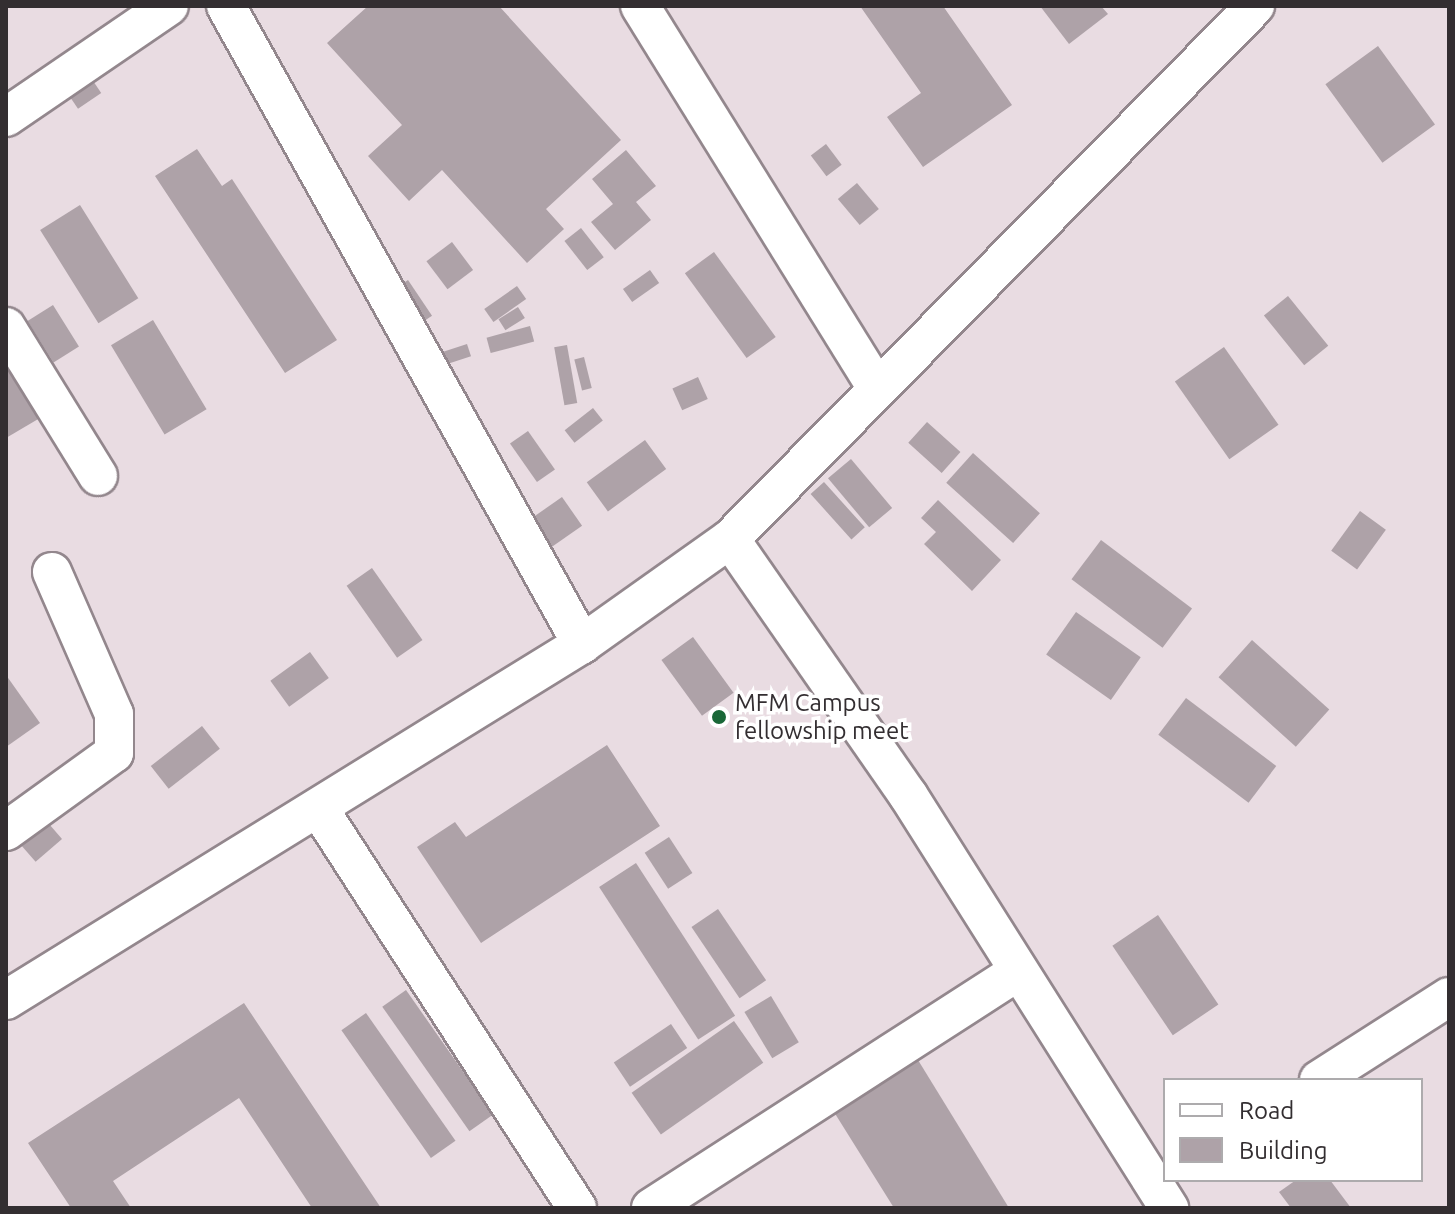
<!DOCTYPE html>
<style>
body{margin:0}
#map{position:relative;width:1455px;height:1214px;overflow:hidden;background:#e9dce2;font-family:Ubuntu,sans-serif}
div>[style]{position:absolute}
.building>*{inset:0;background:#aea2a8;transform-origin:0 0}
.roads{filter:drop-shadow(2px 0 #93878d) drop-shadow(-2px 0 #93878d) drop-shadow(0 2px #93878d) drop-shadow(0 -2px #93878d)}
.minor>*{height:38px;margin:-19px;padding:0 19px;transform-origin:19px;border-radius:19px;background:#fff}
.dots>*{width:22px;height:22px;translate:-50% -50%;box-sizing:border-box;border:4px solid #fff;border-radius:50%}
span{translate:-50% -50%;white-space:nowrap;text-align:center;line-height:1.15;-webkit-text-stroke:7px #fff;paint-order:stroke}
.poi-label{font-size:24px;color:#332e31}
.left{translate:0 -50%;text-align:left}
.frame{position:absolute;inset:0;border:8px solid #332e31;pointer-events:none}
.legend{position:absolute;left:1163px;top:1078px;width:260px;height:104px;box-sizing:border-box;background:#fff;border:2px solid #adabad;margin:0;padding:10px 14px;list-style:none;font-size:24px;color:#332e31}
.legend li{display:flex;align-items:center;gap:16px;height:40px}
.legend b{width:40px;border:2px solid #adabad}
</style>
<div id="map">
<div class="building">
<div style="clip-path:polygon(368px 6px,499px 6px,621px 140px,546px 209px,564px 229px,527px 263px,442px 170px,409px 201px,368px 156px,402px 125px,327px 43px)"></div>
<div style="clip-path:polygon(860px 6px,943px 6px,1012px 105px,923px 167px,887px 117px,921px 93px)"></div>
<div style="clip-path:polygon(1040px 6px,1101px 6px,1108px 14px,1069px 44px)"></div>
<div style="left:1378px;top:46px;width:97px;height:65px;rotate:54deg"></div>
<div style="left:85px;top:69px;width:29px;height:28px;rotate:56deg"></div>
<div style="left:826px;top:144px;width:26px;height:19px;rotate:53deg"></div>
<div style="clip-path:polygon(197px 149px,222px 186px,232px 179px,337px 340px,285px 373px,155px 176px)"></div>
<div style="clip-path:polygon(626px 150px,656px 186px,636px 202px,651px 220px,615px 250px,591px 222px,613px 204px,592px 179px)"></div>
<div style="left:857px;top:183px;width:34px;height:25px;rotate:50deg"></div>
<div style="left:80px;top:205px;width:110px;height:47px;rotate:58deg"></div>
<div style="left:581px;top:228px;width:37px;height:21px;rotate:52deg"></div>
<div style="left:452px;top:242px;width:35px;height:32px;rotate:53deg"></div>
<div style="left:714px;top:252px;width:105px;height:36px;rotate:54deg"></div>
<div style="left:650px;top:270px;width:16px;height:33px;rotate:55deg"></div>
<div style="left:408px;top:280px;width:43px;height:15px;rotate:56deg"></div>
<div style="left:517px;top:286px;width:16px;height:40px;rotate:55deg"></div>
<div style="left:1288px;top:296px;width:64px;height:31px;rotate:51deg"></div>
<div style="left:53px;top:305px;width:49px;height:30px;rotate:58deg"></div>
<div style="left:518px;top:307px;width:13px;height:23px;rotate:58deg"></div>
<div style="left:153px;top:320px;width:104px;height:49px;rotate:59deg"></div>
<div style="left:530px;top:326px;width:16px;height:45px;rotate:75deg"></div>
<div style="left:467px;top:344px;width:13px;height:29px;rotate:72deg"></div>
<div style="left:567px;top:345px;width:59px;height:13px;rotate:80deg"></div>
<div style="left:1224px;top:347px;width:95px;height:60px;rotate:55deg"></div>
<div style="clip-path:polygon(6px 350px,45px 415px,6px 438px)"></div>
<div style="left:584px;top:357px;width:32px;height:10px;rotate:76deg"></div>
<div style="left:698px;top:377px;width:24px;height:28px;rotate:66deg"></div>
<div style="left:593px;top:408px;width:16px;height:36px;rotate:52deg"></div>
<div style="left:927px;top:422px;width:45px;height:28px;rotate:42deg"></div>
<div style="left:528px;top:431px;width:47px;height:22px;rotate:55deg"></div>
<div style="left:645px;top:440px;width:36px;height:72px;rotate:54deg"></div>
<div style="left:973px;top:453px;width:90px;height:40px;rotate:42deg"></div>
<div style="left:851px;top:459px;width:64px;height:30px;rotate:50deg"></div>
<div style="left:824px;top:482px;width:61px;height:18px;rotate:48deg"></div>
<div style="left:562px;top:497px;width:35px;height:45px;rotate:55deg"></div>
<div style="clip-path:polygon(938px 500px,1001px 560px,972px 591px,924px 544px,936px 532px,921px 518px)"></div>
<div style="left:1360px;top:511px;width:32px;height:49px;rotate:36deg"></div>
<div style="left:1101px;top:540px;width:114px;height:49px;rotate:37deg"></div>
<div style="left:372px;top:568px;width:88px;height:31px;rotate:55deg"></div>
<div style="left:1076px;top:612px;width:79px;height:52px;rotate:35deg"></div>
<div style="left:693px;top:637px;width:69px;height:39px;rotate:54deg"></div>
<div style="left:1252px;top:640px;width:104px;height:50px;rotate:42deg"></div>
<div style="left:310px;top:652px;width:32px;height:49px;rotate:54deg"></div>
<div style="clip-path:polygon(6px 675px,40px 723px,6px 747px)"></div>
<div style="left:1186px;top:698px;width:113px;height:46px;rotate:37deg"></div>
<div style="left:202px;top:726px;width:29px;height:65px;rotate:52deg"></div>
<div style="clip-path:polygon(607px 745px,660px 826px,481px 943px,417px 847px,455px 822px,466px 837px)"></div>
<div style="left:43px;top:817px;width:29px;height:35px;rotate:49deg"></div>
<div style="left:669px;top:837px;width:43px;height:29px;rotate:57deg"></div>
<div style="left:636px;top:863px;width:182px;height:44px;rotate:57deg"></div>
<div style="left:718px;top:909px;width:86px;height:32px;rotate:56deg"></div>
<div style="left:1158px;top:915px;width:108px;height:55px;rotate:56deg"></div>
<div style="left:406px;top:990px;width:152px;height:29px;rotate:55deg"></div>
<div style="left:771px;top:996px;width:54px;height:31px;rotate:59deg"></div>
<div style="clip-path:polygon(244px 1003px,381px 1208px,312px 1208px,239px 1098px,113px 1181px,131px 1208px,71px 1208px,28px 1143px)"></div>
<div style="left:366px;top:1013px;width:156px;height:30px;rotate:55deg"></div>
<div style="left:734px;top:1021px;width:51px;height:125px;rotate:55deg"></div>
<div style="left:671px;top:1024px;width:29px;height:69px;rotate:56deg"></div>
<div style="clip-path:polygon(918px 1060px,1009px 1208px,894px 1208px,834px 1112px)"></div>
<div style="clip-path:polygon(1296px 1180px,1330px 1180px,1351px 1208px,1291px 1208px,1279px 1192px)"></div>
</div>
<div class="roads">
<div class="minor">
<div style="left:226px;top:6px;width:731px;rotate:60.84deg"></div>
<div style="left:640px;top:6px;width:450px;rotate:58.2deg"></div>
<div style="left:6px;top:117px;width:197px;rotate:-34.3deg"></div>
<div style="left:6px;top:327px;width:175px;rotate:58.3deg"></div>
<div style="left:730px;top:539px;width:312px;rotate:55.2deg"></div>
<div style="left:908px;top:795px;width:489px;rotate:57.7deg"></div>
<div style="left:319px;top:809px;width:475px;rotate:57.1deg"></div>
<div style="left:6px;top:831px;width:133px;rotate:-35.8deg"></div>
<div style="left:114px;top:753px;width:39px;rotate:-90deg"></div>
<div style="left:114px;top:714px;width:155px;rotate:-113.6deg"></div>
<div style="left:6px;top:1000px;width:677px;rotate:-31.72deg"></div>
<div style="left:582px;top:644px;width:181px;rotate:-35.4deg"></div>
<div style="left:730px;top:539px;width:748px;rotate:-45.43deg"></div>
<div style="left:1319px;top:1080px;width:154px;rotate:-32.6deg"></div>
<div style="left:651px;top:1208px;width:434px;rotate:-32.8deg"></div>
</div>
</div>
<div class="dots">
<div style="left:719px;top:717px;background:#196737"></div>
</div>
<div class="poi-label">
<span class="left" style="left:735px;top:717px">MFM Campus<br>fellowship meet</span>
</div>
<div class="frame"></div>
<ul class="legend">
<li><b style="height:10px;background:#fff"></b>Road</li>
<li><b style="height:22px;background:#aea2a8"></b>Building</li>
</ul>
</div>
